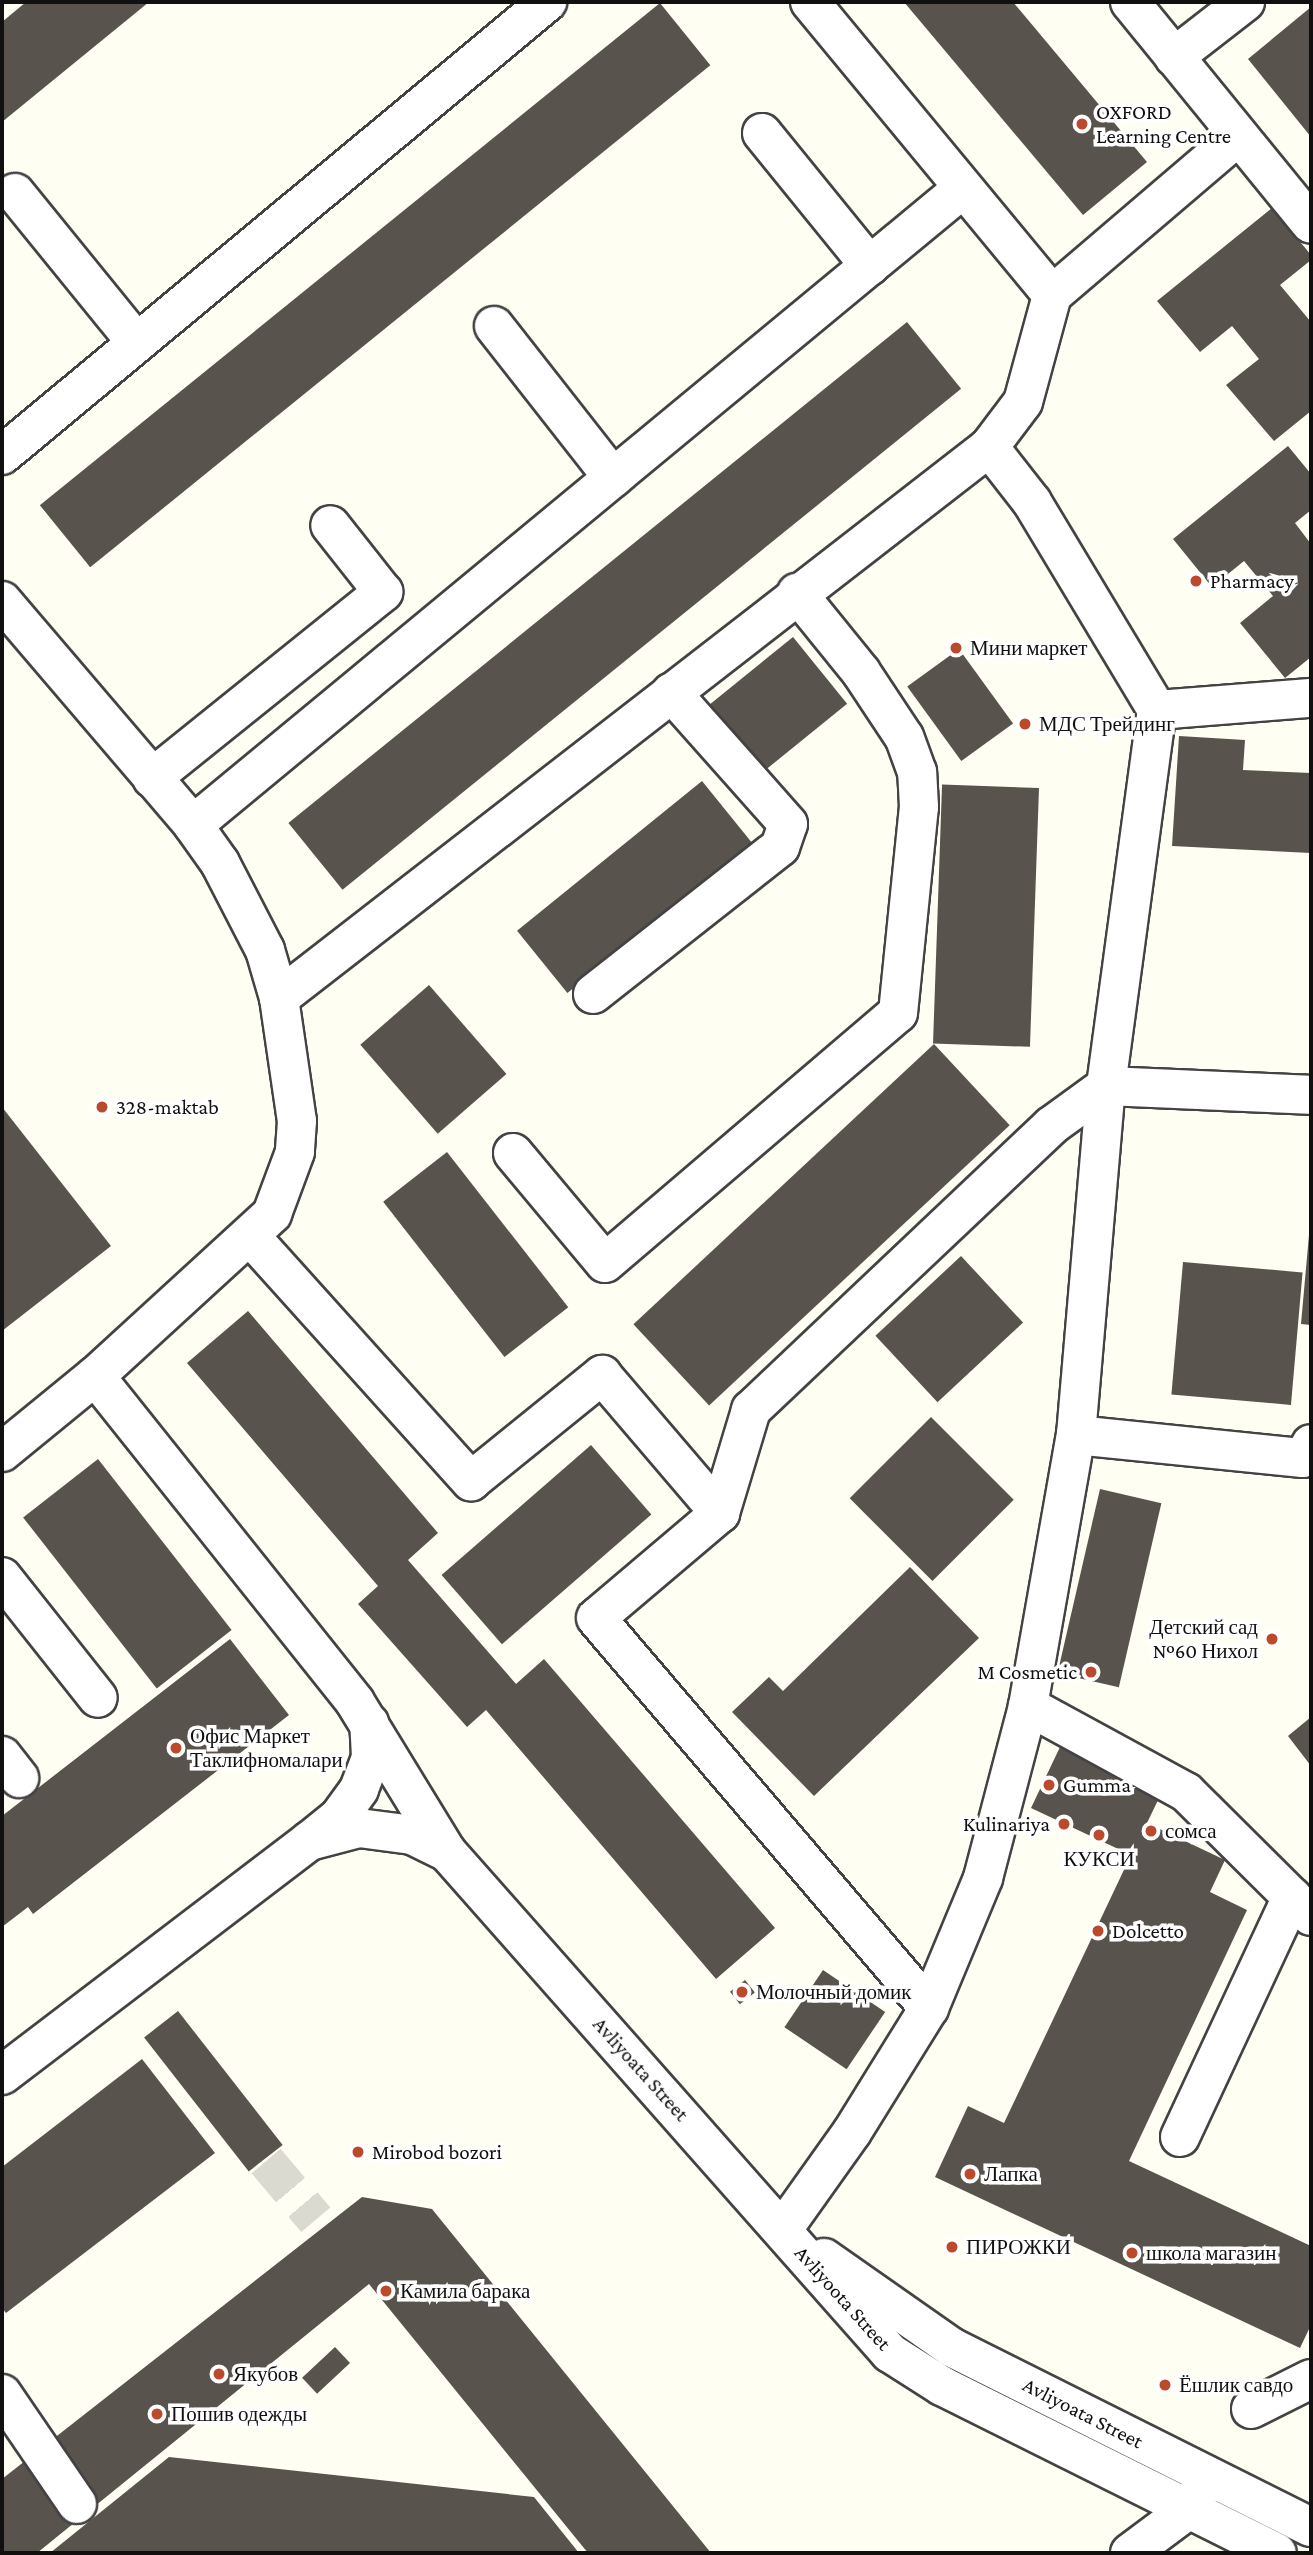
<!DOCTYPE html>
<meta charset="utf-8">
<style>
body{margin:0}
#map{position:relative;width:1313px;height:2555px;overflow:hidden;background:#fefef3;font-family:"Crimson Pro",serif}
div>[style]{position:absolute}
.building>*{inset:0;background:#58544d;transform-origin:0 0}
.minor-tunnel>*{height:38px;margin-top:-19px;transform-origin:0;background:repeating-linear-gradient(90deg,#dadad1 0 38px,transparent 0 57px)}
.roads{filter:drop-shadow(2px 0 #434343) drop-shadow(-2px 0 #434343) drop-shadow(0 2px #434343) drop-shadow(0 -2px #434343)}
.minor>*{height:38px;margin:-19px;padding:0 19px;transform-origin:19px;border-radius:19px;background:#fff}
.dots>*{width:19px;height:19px;translate:-50% -50%;box-sizing:border-box;border:4px solid #fff;border-radius:50%}
span{translate:-50% -50%;white-space:nowrap;text-align:center;line-height:1.15;-webkit-text-stroke:7px #fff;paint-order:stroke}
.poi-label{font-size:21px;color:#101010}
.left{translate:0 -50%;text-align:left}
.right{translate:-100% -50%;text-align:right}
.street-label{font-size:21px;color:#101010}
.frame{position:absolute;inset:0;border:4px solid #101010;pointer-events:none}
</style>
<div id="map">
<div class="building">
<div style="clip-path:polygon(26px 2px,149px 2px,2px 122px,2px 22px)"></div>
<div style="clip-path:polygon(904px 2px,1013px 2px,1147px 162px,1083px 215px)"></div>
<div style="left:660px;top:3px;width:80px;height:798px;rotate:51deg"></div>
<div style="clip-path:polygon(1311px 7px,1311px 137px,1248px 59px)"></div>
<div style="clip-path:polygon(1272px 208px,1311px 255px,1311px 260px,1280px 285px,1311px 322px,1311px 411px,1274px 441px,1226px 385px,1259px 359px,1232px 326px,1200px 352px,1157px 301px)"></div>
<div style="left:907px;top:322px;width:86px;height:796px;rotate:51deg"></div>
<div style="clip-path:polygon(1288px 446px,1311px 474px,1311px 510px,1295px 523px,1311px 544px,1311px 657px,1285px 678px,1240px 623px,1273px 596px,1244px 561px,1212px 587px,1173px 539px)"></div>
<div style="left:793px;top:637px;width:86px;height:112px;rotate:51deg"></div>
<div style="left:959px;top:649px;width:92px;height:64px;rotate:54deg"></div>
<div style="clip-path:polygon(1179px 736px,1245px 740px,1243px 770px,1311px 773px,1311px 853px,1172px 846px)"></div>
<div style="left:702px;top:781px;width:80px;height:238px;rotate:51deg"></div>
<div style="left:1039px;top:788px;width:259px;height:97px;rotate:92deg"></div>
<div style="left:429px;top:985px;width:118px;height:91px;rotate:49deg"></div>
<div style="left:934px;top:1044px;width:111px;height:411px;rotate:47deg"></div>
<div style="clip-path:polygon(2px 1107px,111px 1246px,2px 1331px)"></div>
<div style="left:447px;top:1152px;width:197px;height:81px;rotate:52deg"></div>
<div style="clip-path:polygon(1309px 1235px,1311px 1235px,1311px 1325px,1301px 1324px)"></div>
<div style="left:961px;top:1256px;width:91px;height:117px;rotate:47deg"></div>
<div style="left:1183px;top:1262px;width:120px;height:133px;rotate:5deg"></div>
<div style="clip-path:polygon(248px 1311px,438px 1533px,408px 1560px,516px 1684px,544px 1659px,775px 1928px,716px 1979px,486px 1710px,467px 1727px,358px 1604px,378px 1586px,187px 1363px)"></div>
<div style="left:931px;top:1417px;width:117px;height:115px;rotate:45deg"></div>
<div style="left:591px;top:1445px;width:92px;height:198px;rotate:49deg"></div>
<div style="left:98px;top:1459px;width:217px;height:95px;rotate:52deg"></div>
<div style="left:1100px;top:1489px;width:63px;height:189px;rotate:13deg"></div>
<div style="clip-path:polygon(910px 1567px,979px 1638px,814px 1796px,732px 1712px,769px 1677px,783px 1691px)"></div>
<div style="clip-path:polygon(230px 1639px,289px 1715px,33px 1914px,28px 1907px,2px 1927px,2px 1816px)"></div>
<div style="clip-path:polygon(1311px 1717px,1311px 1766px,1288px 1736px)"></div>
<div style="clip-path:polygon(1060px 1747px,1161px 1794px,1147px 1823px,1225px 1860px,1210px 1892px,1247px 1910px,1129px 2161px,1311px 2246px,1311px 2325px,1300px 2348px,935px 2177px,968px 2106px,1004px 2123px,1131px 1855px,1031px 1808px)"></div>
<div style="left:823px;top:1970px;width:75px;height:69px;rotate:34deg"></div>
<div style="left:745px;top:1980px;width:16px;height:19px;rotate:52deg"></div>
<div style="left:178px;top:2011px;width:170px;height:43px;rotate:52deg"></div>
<div style="clip-path:polygon(142px 2059px,215px 2153px,6px 2313px,2px 2308px,2px 2167px)"></div>
<div style="clip-path:polygon(362px 2197px,432px 2209px,711px 2553px,588px 2553px,369px 2284px,37px 2553px,2px 2553px,2px 2479px)"></div>
<div style="left:335px;top:2347px;width:22px;height:45px;rotate:47deg"></div>
<div style="clip-path:polygon(169px 2457px,534px 2497px,579px 2553px,50px 2553px)"></div>
</div>
<div class="minor-tunnel">
<div style="left:266px;top:2161px;width:77px;rotate:49.7deg"></div>
</div>
<div class="roads">
<div class="minor">
<div style="left:810px;top:2px;width:380px;rotate:50.4deg"></div>
<div style="left:1130px;top:2px;width:286px;rotate:50.8deg"></div>
<div style="left:1174px;top:57px;width:90px;rotate:-37.8deg"></div>
<div style="left:762px;top:133px;width:171px;rotate:50.9deg"></div>
<div style="left:15px;top:193px;width:193px;rotate:50.9deg"></div>
<div style="left:494px;top:326px;width:193px;rotate:51.9deg"></div>
<div style="left:2px;top:455px;width:709px;rotate:-39.73deg"></div>
<div style="left:2px;top:601px;width:294px;rotate:49.5deg"></div>
<div style="left:193px;top:825px;width:47px;rotate:54.6deg"></div>
<div style="left:220px;top:863px;width:98px;rotate:62.7deg"></div>
<div style="left:265px;top:950px;width:50px;rotate:73.7deg"></div>
<div style="left:279px;top:998px;width:124px;rotate:81.7deg"></div>
<div style="left:297px;top:1121px;width:31px;rotate:94deg"></div>
<div style="left:295px;top:1152px;width:66px;rotate:110.4deg"></div>
<div style="left:272px;top:1214px;width:240px;rotate:137.5deg"></div>
<div style="left:95px;top:1376px;width:120px;rotate:140.7deg"></div>
<div style="left:1157px;top:710px;width:154px;rotate:-4.5deg"></div>
<div style="left:152px;top:778px;width:297px;rotate:-38.8deg"></div>
<div style="left:383px;top:592px;width:85px;rotate:-128.3deg"></div>
<div style="left:193px;top:825px;width:998px;rotate:-39.59deg"></div>
<div style="left:593px;top:994px;width:238px;rotate:-38.2deg"></div>
<div style="left:780px;top:847px;width:24px;rotate:-71deg"></div>
<div style="left:788px;top:824px;width:176px;rotate:-131.6deg"></div>
<div style="left:279px;top:998px;width:899px;rotate:-37.81deg"></div>
<div style="left:989px;top:447px;width:56px;rotate:-52.9deg"></div>
<div style="left:1023px;top:402px;width:111px;rotate:-74.8deg"></div>
<div style="left:1052px;top:295px;width:245px;rotate:-40.5deg"></div>
<div style="left:513px;top:1153px;width:143px;rotate:50.1deg"></div>
<div style="left:605px;top:1263px;width:385px;rotate:-40.5deg"></div>
<div style="left:898px;top:1013px;width:207px;rotate:-84.2deg"></div>
<div style="left:919px;top:807px;width:35px;rotate:-93deg"></div>
<div style="left:917px;top:772px;width:37px;rotate:-110deg"></div>
<div style="left:904px;top:737px;width:78px;rotate:-123.5deg"></div>
<div style="left:861px;top:672px;width:102px;rotate:-129deg"></div>
<div style="left:251px;top:1237px;width:329px;rotate:48deg"></div>
<div style="left:471px;top:1481px;width:169px;rotate:-39deg"></div>
<div style="left:602px;top:1375px;width:182px;rotate:49.5deg"></div>
<div style="left:720px;top:1513px;width:162px;rotate:139.7deg"></div>
<div style="left:596px;top:1618px;width:513px;rotate:49.51deg"></div>
<div style="left:95px;top:1376px;width:417px;rotate:51.4deg"></div>
<div style="left:355px;top:1702px;width:176px;rotate:58.5deg"></div>
<div style="left:1076px;top:1435px;width:228px;rotate:5.8deg"></div>
<div style="left:1303px;top:1458px;width:16px;rotate:-60deg"></div>
<div style="left:720px;top:1513px;width:108px;rotate:-73.2deg"></div>
<div style="left:751px;top:1410px;width:413px;rotate:-43.4deg"></div>
<div style="left:1051px;top:1126px;width:68px;rotate:-36deg"></div>
<div style="left:1106px;top:1086px;width:203px;rotate:2.5deg"></div>
<div style="left:2px;top:1577px;width:154px;rotate:51.6deg"></div>
<div style="left:1028px;top:1706px;width:180px;rotate:28.6deg"></div>
<div style="left:1186px;top:1792px;width:176px;rotate:44.8deg"></div>
<div style="left:2px;top:1756px;width:28px;rotate:52deg"></div>
<div style="left:313px;top:1838px;width:33px;rotate:-39deg"></div>
<div style="left:339px;top:1817px;width:34px;rotate:-54deg"></div>
<div style="left:359px;top:1789px;width:34px;rotate:-69deg"></div>
<div style="left:371px;top:1757px;width:34px;rotate:-93deg"></div>
<div style="left:2px;top:2075px;width:386px;rotate:-37.3deg"></div>
<div style="left:309px;top:1841px;width:52px;rotate:-14.6deg"></div>
<div style="left:359px;top:1828px;width:53px;rotate:7.5deg"></div>
<div style="left:412px;top:1835px;width:39px;rotate:26deg"></div>
<div style="left:447px;top:1852px;width:669px;rotate:48.52deg"></div>
<div style="left:890px;top:2353px;width:62px;rotate:32.4deg"></div>
<div style="left:942px;top:2386px;width:374px;rotate:26.5deg"></div>
<div style="left:1180px;top:2137px;width:265px;rotate:-65deg"></div>
<div style="left:783px;top:2229px;width:119px;rotate:-54.6deg"></div>
<div style="left:852px;top:2132px;width:146px;rotate:-58.2deg"></div>
<div style="left:929px;top:2008px;width:141px;rotate:-67.4deg"></div>
<div style="left:983px;top:1878px;width:178px;rotate:-75.3deg"></div>
<div style="left:1028px;top:1706px;width:275px;rotate:-80deg"></div>
<div style="left:1076px;top:1435px;width:350px;rotate:-85.1deg"></div>
<div style="left:1106px;top:1086px;width:379px;rotate:-82.3deg"></div>
<div style="left:1157px;top:710px;width:243px;rotate:-121deg"></div>
<div style="left:1032px;top:502px;width:70px;rotate:-128deg"></div>
<div style="left:824px;top:2258px;width:155px;rotate:35deg"></div>
<div style="left:951px;top:2347px;width:402px;rotate:26.6deg"></div>
<div style="left:2px;top:2394px;width:133px;rotate:55.7deg"></div>
<div style="left:1251px;top:2409px;width:67px;rotate:-26.6deg"></div>
<div style="left:1130px;top:2553px;width:74px;rotate:-36.7deg"></div>
<div style="left:1189px;top:2509px;width:22px;rotate:-60deg"></div>
</div>
</div>
<div class="dots">
<div style="left:1082px;top:124px;background:#bb492c"></div>
<div style="left:1196px;top:581px;background:#bb492c"></div>
<div style="left:956px;top:648px;background:#bb492c"></div>
<div style="left:1025px;top:724px;background:#bb492c"></div>
<div style="left:102px;top:1107px;background:#bb492c"></div>
<div style="left:1272px;top:1639px;background:#bb492c"></div>
<div style="left:1091px;top:1672px;background:#bb492c"></div>
<div style="left:176px;top:1748px;background:#bb492c"></div>
<div style="left:1049px;top:1785px;background:#bb492c"></div>
<div style="left:1064px;top:1824px;background:#bb492c"></div>
<div style="left:1151px;top:1831px;background:#bb492c"></div>
<div style="left:1099px;top:1835px;background:#bb492c"></div>
<div style="left:1098px;top:1931px;background:#bb492c"></div>
<div style="left:742px;top:1992px;background:#bb492c"></div>
<div style="left:358px;top:2152px;background:#bb492c"></div>
<div style="left:970px;top:2174px;background:#bb492c"></div>
<div style="left:952px;top:2247px;background:#bb492c"></div>
<div style="left:1132px;top:2253px;background:#bb492c"></div>
<div style="left:386px;top:2291px;background:#bb492c"></div>
<div style="left:219px;top:2374px;background:#bb492c"></div>
<div style="left:1165px;top:2385px;background:#bb492c"></div>
<div style="left:157px;top:2414px;background:#bb492c"></div>
</div>
<div class="poi-label">
<span class="left" style="left:1096px;top:124px">OXFORD<br>Learning Centre</span>
<span class="left" style="left:1210px;top:581px">Pharmacy</span>
<span class="left" style="left:970px;top:648px">Мини маркет</span>
<span class="left" style="left:1039px;top:724px">МДС Трейдинг</span>
<span class="left" style="left:116px;top:1107px">328-maktab</span>
<span class="right" style="left:1258px;top:1639px">Детский сад<br>№60 Нихол</span>
<span class="right" style="left:1077px;top:1672px">M Cosmetic</span>
<span class="left" style="left:190px;top:1748px">Офис Маркет<br>Таклифномалари</span>
<span class="left" style="left:1063px;top:1785px">Gumma</span>
<span class="right" style="left:1050px;top:1824px">Kulinariya</span>
<span class="left" style="left:1165px;top:1831px">сомса</span>
<span style="left:1099px;top:1859px">КУКСИ</span>
<span class="left" style="left:1112px;top:1931px">Dolcetto</span>
<span class="left" style="left:756px;top:1992px">Молочный домик</span>
<span class="left" style="left:372px;top:2152px">Mirobod bozori</span>
<span class="left" style="left:984px;top:2174px">Лапка</span>
<span class="left" style="left:966px;top:2247px">ПИРОЖКИ</span>
<span class="left" style="left:1146px;top:2253px">школа магазин</span>
<span class="left" style="left:400px;top:2291px">Камила барака</span>
<span class="left" style="left:233px;top:2374px">Якубов</span>
<span class="left" style="left:1179px;top:2385px">Ёшлик савдо</span>
<span class="left" style="left:171px;top:2414px">Пошив одежды</span>
</div>
<div class="street-label">
<span style="left:641px;top:2069px;rotate:48deg">Avliyoata Street</span>
<span style="left:843px;top:2298px;rotate:48deg">Avliyoota Street</span>
<span style="left:1083px;top:2413px;rotate:27deg">Avliyoata Street</span>
</div>
<div class="frame"></div>
</div>
